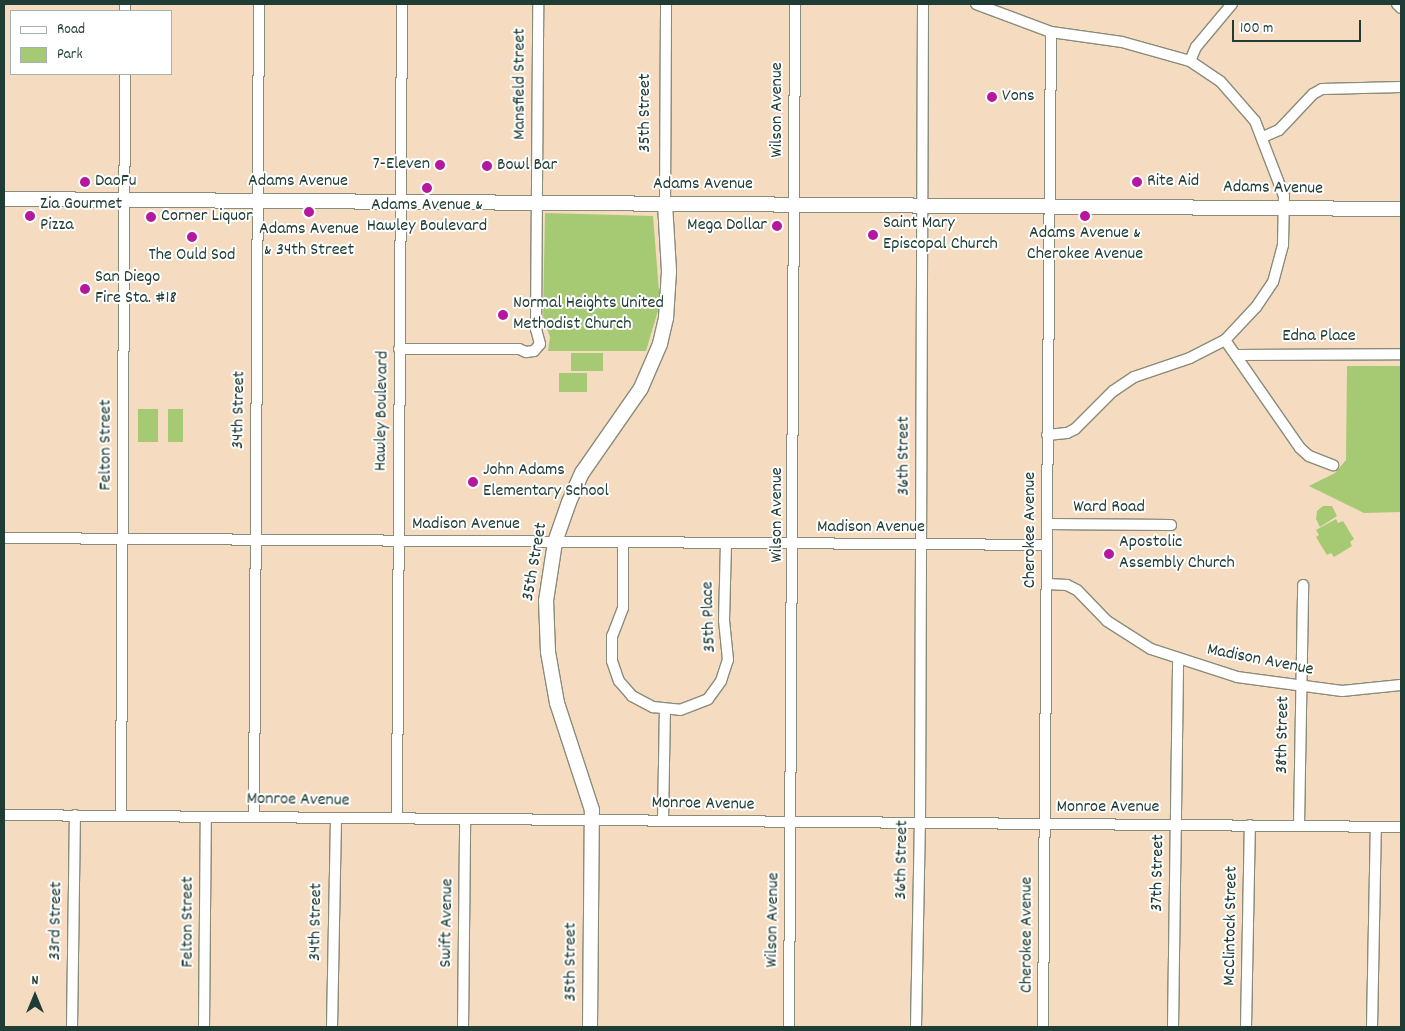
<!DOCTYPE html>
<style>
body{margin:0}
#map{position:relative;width:1405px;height:1031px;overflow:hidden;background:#f5dcc0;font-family:Dekko,sans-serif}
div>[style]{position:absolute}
.green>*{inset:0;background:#a6c973;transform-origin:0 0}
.roads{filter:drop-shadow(1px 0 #8a8c7a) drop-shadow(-1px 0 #8a8c7a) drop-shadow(0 1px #8a8c7a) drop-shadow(0 -1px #8a8c7a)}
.minor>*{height:10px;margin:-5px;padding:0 5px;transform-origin:5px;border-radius:5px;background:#fff}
.major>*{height:14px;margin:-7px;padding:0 7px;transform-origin:7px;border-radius:7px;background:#fff}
.dots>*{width:14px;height:14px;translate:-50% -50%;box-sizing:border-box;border:2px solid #fff;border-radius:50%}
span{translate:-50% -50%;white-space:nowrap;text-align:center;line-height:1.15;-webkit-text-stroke:4px #fff;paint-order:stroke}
.street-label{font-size:18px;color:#1f3d34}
.poi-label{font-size:18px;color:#1f3d34}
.left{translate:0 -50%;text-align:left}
.right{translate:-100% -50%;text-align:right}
.frame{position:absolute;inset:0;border:5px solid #1f3d34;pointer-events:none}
.legend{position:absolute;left:10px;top:10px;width:162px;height:65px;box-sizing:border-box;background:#fff;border:1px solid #a5b1ae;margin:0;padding:6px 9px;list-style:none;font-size:15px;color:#1f3d34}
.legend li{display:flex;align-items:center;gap:10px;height:25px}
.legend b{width:25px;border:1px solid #a5b1ae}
.north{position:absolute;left:10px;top:971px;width:50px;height:50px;-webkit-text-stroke:4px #fff;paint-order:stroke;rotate:0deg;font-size:14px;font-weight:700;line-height:20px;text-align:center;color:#1f3d34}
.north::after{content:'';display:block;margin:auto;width:18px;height:22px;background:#1f3d34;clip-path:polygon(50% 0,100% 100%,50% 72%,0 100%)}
.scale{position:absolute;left:1232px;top:20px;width:129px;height:22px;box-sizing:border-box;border:2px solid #1f3d34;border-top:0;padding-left:6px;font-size:15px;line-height:18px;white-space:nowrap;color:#1f3d34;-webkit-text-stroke:4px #fff;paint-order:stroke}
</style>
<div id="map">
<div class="green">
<div style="clip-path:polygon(545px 213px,653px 216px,660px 304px,646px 351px,548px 351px,550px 337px,543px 317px)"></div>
<div style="left:571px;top:353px;width:32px;height:18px"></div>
<div style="clip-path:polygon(1347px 366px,1401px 366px,1401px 512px,1364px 513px,1309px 486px,1335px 473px,1346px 460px)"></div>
<div style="left:559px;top:373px;width:28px;height:19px"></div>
<div style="left:138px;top:409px;width:20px;height:33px"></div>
<div style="left:168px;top:409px;width:15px;height:33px"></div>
<div style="clip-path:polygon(1332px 506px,1337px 516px,1320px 527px,1316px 519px,1317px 511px,1323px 506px)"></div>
<div style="clip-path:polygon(1336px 519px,1338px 523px,1343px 521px,1354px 539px,1350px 542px,1352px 546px,1334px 557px,1331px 553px,1327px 555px,1316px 537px,1319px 535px,1316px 530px)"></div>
</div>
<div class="roads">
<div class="minor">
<div style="left:976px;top:4px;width:80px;rotate:20.5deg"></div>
<div style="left:1051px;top:32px;width:72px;rotate:8deg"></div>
<div style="left:1122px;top:42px;width:71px;rotate:15.6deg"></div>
<div style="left:1190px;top:61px;width:37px;rotate:34deg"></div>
<div style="left:1221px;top:82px;width:52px;rotate:48.9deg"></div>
<div style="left:1255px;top:121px;width:80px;rotate:68.9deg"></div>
<div style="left:1284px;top:196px;width:49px;rotate:91.2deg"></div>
<div style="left:1283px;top:245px;width:38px;rotate:105deg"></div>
<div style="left:1273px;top:282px;width:30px;rotate:124deg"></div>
<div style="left:1256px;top:307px;width:45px;rotate:133.2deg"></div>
<div style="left:1225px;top:340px;width:39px;rotate:153deg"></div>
<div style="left:1190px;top:358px;width:59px;rotate:161.3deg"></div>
<div style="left:1134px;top:377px;width:25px;rotate:146deg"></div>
<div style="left:1113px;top:391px;width:54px;rotate:135deg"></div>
<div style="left:1075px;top:429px;width:9px;rotate:153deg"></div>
<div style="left:1067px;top:433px;width:20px;rotate:174deg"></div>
<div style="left:1397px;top:4px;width:6px;rotate:45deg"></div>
<div style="left:125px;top:11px;width:7px;rotate:-90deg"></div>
<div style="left:1190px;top:61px;width:15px;rotate:-67deg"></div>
<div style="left:1196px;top:47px;width:56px;rotate:-50.1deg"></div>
<div style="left:1263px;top:137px;width:17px;rotate:-24deg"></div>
<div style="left:1279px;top:130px;width:50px;rotate:-46.6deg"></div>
<div style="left:1313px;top:94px;width:10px;rotate:-29deg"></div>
<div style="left:1322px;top:89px;width:79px;rotate:-1.5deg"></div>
<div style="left:665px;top:203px;width:199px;rotate:-89.7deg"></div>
<div style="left:1225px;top:340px;width:131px;rotate:55.2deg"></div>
<div style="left:1300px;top:448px;width:12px;rotate:42deg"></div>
<div style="left:1309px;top:456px;width:26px;rotate:21deg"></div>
<div style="left:399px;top:349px;width:120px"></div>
<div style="left:519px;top:349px;width:8px;rotate:23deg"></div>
<div style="left:526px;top:352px;width:8px;rotate:-7deg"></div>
<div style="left:534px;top:351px;width:9px;rotate:-49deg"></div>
<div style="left:540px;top:344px;width:16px;rotate:-105deg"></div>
<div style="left:536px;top:329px;width:325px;rotate:-89.6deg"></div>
<div style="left:1236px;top:355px;width:165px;rotate:-0.3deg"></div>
<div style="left:1047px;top:524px;width:124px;rotate:0.5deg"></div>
<div style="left:4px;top:538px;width:1043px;rotate:0.38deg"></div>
<div style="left:623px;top:542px;width:66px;rotate:90deg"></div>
<div style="left:623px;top:608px;width:30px;rotate:111deg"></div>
<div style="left:612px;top:636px;width:25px;rotate:90deg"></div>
<div style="left:612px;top:661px;width:21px;rotate:71deg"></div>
<div style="left:619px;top:681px;width:20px;rotate:49deg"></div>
<div style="left:632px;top:696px;width:24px;rotate:28deg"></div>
<div style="left:653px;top:707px;width:27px;rotate:6deg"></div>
<div style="left:680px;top:710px;width:30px;rotate:-21deg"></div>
<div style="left:708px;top:699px;width:22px;rotate:-54deg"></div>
<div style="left:721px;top:681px;width:22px;rotate:-72deg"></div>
<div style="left:728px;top:660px;width:40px;rotate:-95.7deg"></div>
<div style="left:724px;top:620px;width:77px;rotate:-88.5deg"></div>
<div style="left:1047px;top:584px;width:20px;rotate:3deg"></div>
<div style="left:1067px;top:585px;width:11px;rotate:27deg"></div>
<div style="left:1077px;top:590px;width:43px;rotate:45.9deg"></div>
<div style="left:1107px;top:621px;width:52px;rotate:32.5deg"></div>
<div style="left:1151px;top:649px;width:90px;rotate:18deg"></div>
<div style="left:1237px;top:677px;width:106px;rotate:7.6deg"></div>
<div style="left:1342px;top:691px;width:59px;rotate:-5.8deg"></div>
<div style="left:4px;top:815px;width:1397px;rotate:0.49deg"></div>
<div style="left:121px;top:816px;width:742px;rotate:-89.69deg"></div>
<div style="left:254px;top:817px;width:813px;rotate:-89.65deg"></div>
<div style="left:397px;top:818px;width:814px;rotate:-89.65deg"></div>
<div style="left:663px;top:821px;width:112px;rotate:-89deg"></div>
<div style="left:1299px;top:825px;width:240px;rotate:-89deg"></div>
<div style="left:72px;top:1027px;width:212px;rotate:-89.2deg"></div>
<div style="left:204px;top:1027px;width:210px;rotate:-89.5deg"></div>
<div style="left:332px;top:1027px;width:209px;rotate:-88.9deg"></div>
<div style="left:463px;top:1027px;width:208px;rotate:-89.4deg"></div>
<div style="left:789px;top:1027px;width:1023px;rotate:-89.66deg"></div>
<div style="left:916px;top:1027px;width:204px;rotate:-88.9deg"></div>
<div style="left:920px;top:823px;width:819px;rotate:-89.79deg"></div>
<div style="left:1043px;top:1027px;width:995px;rotate:-89.54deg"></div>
<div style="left:1173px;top:1027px;width:367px;rotate:-89.2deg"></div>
<div style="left:1246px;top:1027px;width:202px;rotate:-88.9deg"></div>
<div style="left:1372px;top:1027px;width:200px;rotate:-88.9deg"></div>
</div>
<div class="major">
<div style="left:4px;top:199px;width:1397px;rotate:0.41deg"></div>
<div style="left:590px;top:1027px;width:217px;rotate:-89.5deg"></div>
<div style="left:592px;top:810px;width:113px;rotate:-108.1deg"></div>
<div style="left:557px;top:703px;width:52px;rotate:-100deg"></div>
<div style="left:548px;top:652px;width:51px;rotate:-92.2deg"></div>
<div style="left:546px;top:601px;width:60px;rotate:-81.3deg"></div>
<div style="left:555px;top:542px;width:42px;rotate:-70.7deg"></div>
<div style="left:569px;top:502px;width:32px;rotate:-66deg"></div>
<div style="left:582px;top:473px;width:103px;rotate:-55.2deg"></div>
<div style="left:641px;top:388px;width:48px;rotate:-66.6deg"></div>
<div style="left:660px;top:344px;width:27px;rotate:-77deg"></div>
<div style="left:666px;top:318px;width:47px;rotate:-86.3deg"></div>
<div style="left:669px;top:271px;width:68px;rotate:-93.4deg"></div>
</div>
</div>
<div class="dots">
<div style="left:992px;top:97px;background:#b5179e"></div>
<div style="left:440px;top:165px;background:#b5179e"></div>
<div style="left:487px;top:166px;background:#b5179e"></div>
<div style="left:85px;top:182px;background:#b5179e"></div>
<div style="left:1137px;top:182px;background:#b5179e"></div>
<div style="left:427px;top:188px;background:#b5179e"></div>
<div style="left:309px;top:212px;background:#b5179e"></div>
<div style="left:30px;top:216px;background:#b5179e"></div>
<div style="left:1085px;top:216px;background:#b5179e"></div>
<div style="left:151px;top:217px;background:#b5179e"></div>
<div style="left:777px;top:226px;background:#b5179e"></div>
<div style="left:873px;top:235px;background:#b5179e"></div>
<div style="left:192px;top:237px;background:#b5179e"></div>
<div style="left:85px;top:289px;background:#b5179e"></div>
<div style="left:503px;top:315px;background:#b5179e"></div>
<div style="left:473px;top:482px;background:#b5179e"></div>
<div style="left:1109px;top:554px;background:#b5179e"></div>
</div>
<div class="street-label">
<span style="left:521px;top:84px;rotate:-90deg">Mansfield Street</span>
<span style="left:778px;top:110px;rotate:-90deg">Wilson Avenue</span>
<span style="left:646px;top:113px;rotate:-90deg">35th Street</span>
<span style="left:298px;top:182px">Adams Avenue</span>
<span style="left:703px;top:185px">Adams Avenue</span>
<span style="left:1273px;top:189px;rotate:1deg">Adams Avenue</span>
<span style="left:1319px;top:337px">Edna Place</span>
<span style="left:240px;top:410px;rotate:-89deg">34th Street</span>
<span style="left:383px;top:411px;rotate:-89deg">Hawley Boulevard</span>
<span style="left:107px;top:445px;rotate:-90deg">Felton Street</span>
<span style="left:905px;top:456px;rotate:-90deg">36th Street</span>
<span style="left:1109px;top:508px">Ward Road</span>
<span style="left:778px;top:515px;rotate:-90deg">Wilson Avenue</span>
<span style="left:466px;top:525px">Madison Avenue</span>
<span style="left:871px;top:528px">Madison Avenue</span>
<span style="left:1031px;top:530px;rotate:-90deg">Cherokee Avenue</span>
<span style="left:536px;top:562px;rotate:-80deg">35th Street</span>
<span style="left:710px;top:617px;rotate:-92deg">35th Place</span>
<span style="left:1260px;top:661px;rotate:11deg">Madison Avenue</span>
<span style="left:1284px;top:735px;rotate:-89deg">38th Street</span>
<span style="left:298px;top:801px;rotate:1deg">Monroe Avenue</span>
<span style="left:703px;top:805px;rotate:1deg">Monroe Avenue</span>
<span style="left:1108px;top:808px">Monroe Avenue</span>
<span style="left:903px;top:860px;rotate:-89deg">36th Street</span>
<span style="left:1159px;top:873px;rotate:-89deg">37th Street</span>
<span style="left:774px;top:920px;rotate:-89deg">Wilson Avenue</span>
<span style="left:57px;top:921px;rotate:-89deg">33rd Street</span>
<span style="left:189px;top:922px;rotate:-90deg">Felton Street</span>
<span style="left:317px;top:922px;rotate:-89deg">34th Street</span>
<span style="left:448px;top:923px;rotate:-89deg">Swift Avenue</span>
<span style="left:1232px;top:926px;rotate:-89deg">McClintock Street</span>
<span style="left:1028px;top:935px;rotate:-90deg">Cherokee Avenue</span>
<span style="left:572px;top:962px;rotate:-90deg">35th Street</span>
</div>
<div class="poi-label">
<span class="left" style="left:1002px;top:97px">Vons</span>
<span class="right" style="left:430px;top:165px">7-Eleven</span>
<span class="left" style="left:497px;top:166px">Bowl Bar</span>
<span class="left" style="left:95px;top:182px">DaoFu</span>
<span class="left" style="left:1147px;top:182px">Rite Aid</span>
<span class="left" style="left:40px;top:216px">Zia Gourmet<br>Pizza</span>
<span style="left:427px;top:217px">Adams Avenue &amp;<br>Hawley Boulevard</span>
<span class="left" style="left:161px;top:217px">Corner Liquor</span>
<span class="left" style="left:883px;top:235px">Saint Mary<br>Episcopal Church</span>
<span class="right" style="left:767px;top:226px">Mega Dollar</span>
<span style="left:309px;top:241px">Adams Avenue<br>&amp; 34th Street</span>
<span style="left:1085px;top:245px">Adams Avenue &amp;<br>Cherokee Avenue</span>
<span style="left:192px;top:256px">The Ould Sod</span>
<span class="left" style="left:95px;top:289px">San Diego<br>Fire Sta. #18</span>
<span class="left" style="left:513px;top:315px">Normal Heights United<br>Methodist Church</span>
<span class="left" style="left:483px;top:482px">John Adams<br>Elementary School</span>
<span class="left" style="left:1119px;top:554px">Apostolic<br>Assembly Church</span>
</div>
<div class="frame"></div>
<ul class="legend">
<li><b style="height:6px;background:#fff"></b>Road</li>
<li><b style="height:14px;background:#a6c973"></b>Park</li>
</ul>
<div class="north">N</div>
<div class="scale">100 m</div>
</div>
